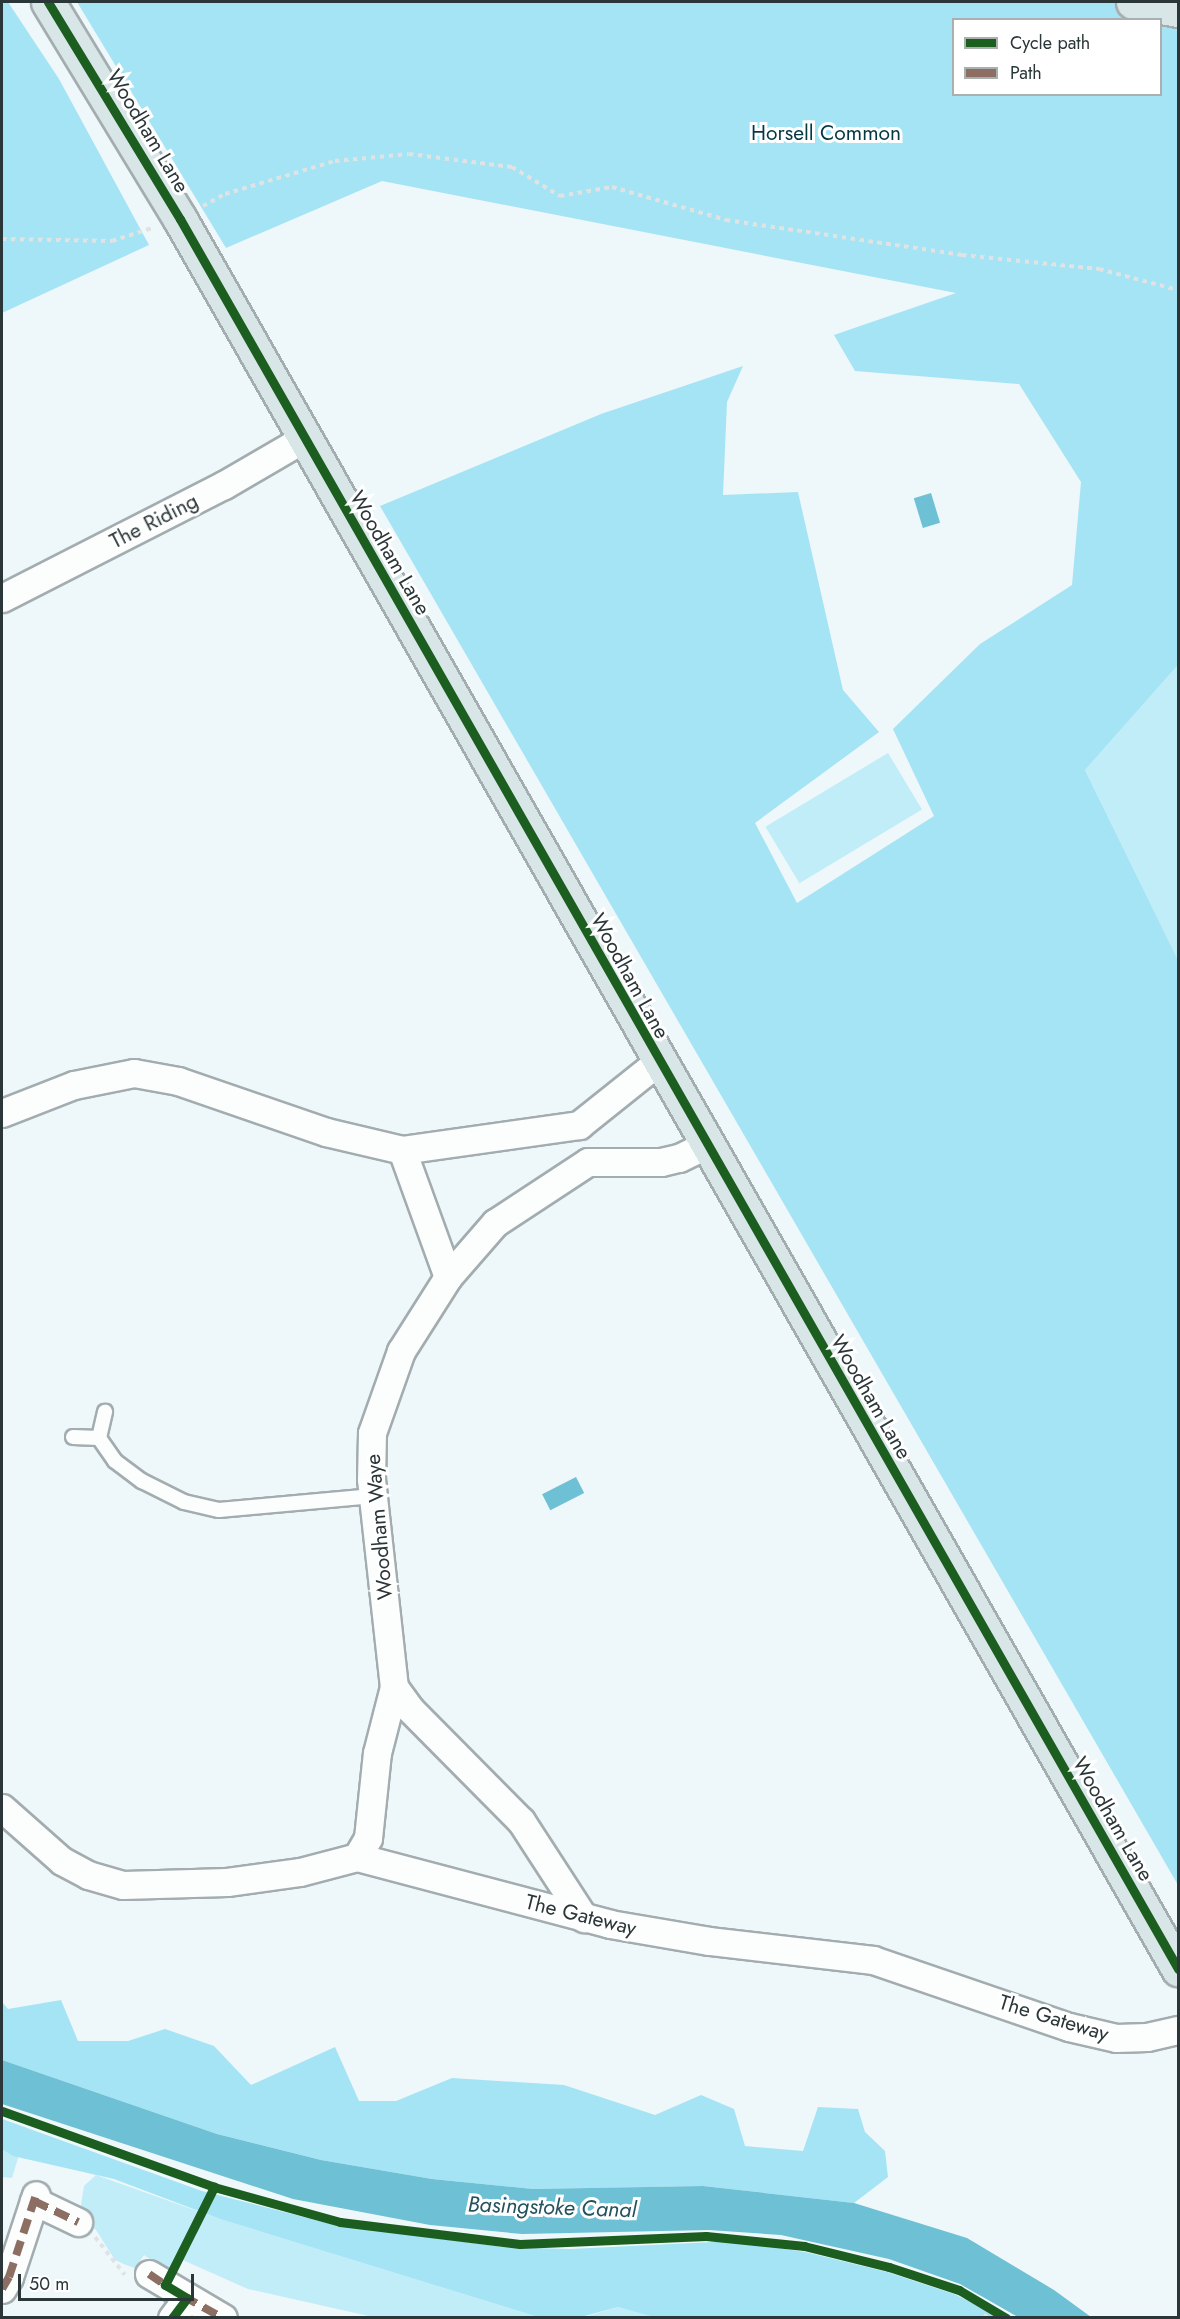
<!DOCTYPE html>
<style>
body{margin:0}
#map{position:relative;width:1180px;height:2319px;overflow:hidden;background:#eef7fa;font-family:Jost,sans-serif}
div>[style]{position:absolute}
.green>*{inset:0;background:#c1edf9;transform-origin:0 0}
.forest>*{inset:0;background:#a5e4f4}
.water>*{inset:0;background:#6ec0d4;transform-origin:0 0}
.path>*{height:4px;margin-top:-2px;transform-origin:0;background:repeating-linear-gradient(90deg,#e0e3e3 0 4.5px,transparent 0 9px)}
.roads{filter:drop-shadow(2px 0 #a3acaf) drop-shadow(-2px 0 #a3acaf) drop-shadow(0 2px #a3acaf) drop-shadow(0 -2px #a3acaf)}
.lane>*{height:14px;margin:-7px;padding:0 7px;transform-origin:7px;border-radius:7px;background:#fcfefe}
.street>*{height:27px;margin:-13.5px;padding:0 13.5px;transform-origin:13.5px;border-radius:13.5px;background:#fcfefe}
.primary>*{height:33px;margin:-16.5px;padding:0 16.5px;transform-origin:16.5px;border-radius:16.5px;background:#d9e6e8}
.quiet>*{height:8px;margin-top:-4px;transform-origin:0;background:repeating-linear-gradient(90deg,#8d6e63 0 15px,transparent 0 23px)}
.cycleway>*{height:9px;margin:-4.5px;padding:0 4.5px;transform-origin:4.5px;border-radius:4.5px;background:#1b5e20}
span{translate:-50% -50%;white-space:nowrap;text-align:center;line-height:1.15;-webkit-text-stroke:6px #fff;paint-order:stroke}
.street-label{font-size:21px;color:#2b3639}
.park-label{font-size:21px;color:#043844}
.water-label{font-size:22px;color:#23525e;font-style:italic}
.frame{position:absolute;inset:0;border:3px solid #2b3639;pointer-events:none}
.legend{position:absolute;left:952px;top:18px;width:210px;height:78px;box-sizing:border-box;background:#fff;border:2px solid #aaafb0;margin:0;padding:8px 10px;list-style:none;font-size:18px;color:#2b3639}
.legend li{display:flex;align-items:center;gap:12px;height:30px}
.legend b{width:30px;border:2px solid #aaafb0}
.scale{position:absolute;left:18px;top:2274px;width:176px;height:27px;box-sizing:border-box;border:3px solid #2b3639;border-top:0;padding-left:8px;font-size:18px;line-height:21px;white-space:nowrap;color:#2b3639;-webkit-text-stroke:4px #fff;paint-order:stroke}
</style>
<div id="map">
<div class="green">
<div style="clip-path:polygon(1178px 665px,1178px 960px,1085px 770px)"></div>
<div style="left:888px;top:753px;width:66px;height:143px;rotate:59deg"></div>
<div style="clip-path:polygon(2px 2119px,27px 2128px,12px 2178px,2px 2177px)"></div>
<div style="clip-path:polygon(96px 2175px,220px 2219px,538px 2317px,373px 2317px,248px 2289px,176px 2257px,168px 2272px,144px 2255px,135px 2268px,126px 2265px,115px 2260px,96px 2230px,79px 2217px,84px 2186px)"></div>
<div style="clip-path:polygon(618px 2307px,658px 2317px,581px 2318px)"></div>
</div>
<div class="forest">
<div style="clip-path:polygon(2px 2px,8px 2px,59px 79px,149px 245px,2px 313px)"></div>
<div style="clip-path:polygon(evenodd,77px 2px,1178px 2px,1178px 665px,1085px 770px,1178px 960px,1178px 1885px,380px 506px,601px 414px,743px 366px,727px 402px,723px 495px,798px 492px,843px 690px,879px 732px,755px 823px,797px 903px,934px 816px,893px 729px,980px 644px,1072px 585px,1081px 482px,1019px 384px,855px 371px,834px 335px,956px 293px,382px 181px,226px 248px,77px 2px,954px 20px,1160px 20px,1160px 94px,954px 94px,954px 20px)"></div>
<div style="clip-path:polygon(61px 2000px,78px 2041px,128px 2041px,165px 2029px,214px 2046px,251px 2085px,335px 2047px,359px 2101px,396px 2101px,452px 2078px,564px 2085px,655px 2115px,701px 2095px,734px 2109px,745px 2146px,803px 2151px,818px 2107px,858px 2109px,865px 2132px,885px 2151px,888px 2177px,854px 2203px,703px 2186px,533px 2189px,432px 2179px,321px 2160px,217px 2134px,2px 2060px,2px 2002px,8px 2009px)"></div>
<div style="clip-path:polygon(2px 2119px,202px 2191px,335px 2225px,503px 2247px,570px 2249px,734px 2241px,805px 2252px,887px 2272px,954px 2294px,1001px 2317px,658px 2318px,618px 2307px,581px 2317px,538px 2317px,220px 2219px,114px 2179px,13px 2156px,2px 2149px)"></div>
</div>
<div class="water">
<div style="left:931px;top:493px;width:31px;height:18px;rotate:73deg"></div>
<div style="left:576px;top:1477px;width:18px;height:38px;rotate:63deg"></div>
<div style="clip-path:polygon(2px 2060px,217px 2134px,321px 2160px,432px 2179px,533px 2189px,703px 2186px,854px 2203px,967px 2238px,1054px 2290px,1091px 2317px,1018px 2317px,960px 2284px,889px 2259px,781px 2235px,709px 2230px,522px 2234px,430px 2225px,293px 2199px,2px 2104px)"></div>
</div>
<div class="path">
<div style="left:203px;top:206px;width:25px;rotate:-29deg"></div>
<div style="left:225px;top:194px;width:115px;rotate:-16.7deg"></div>
<div style="left:335px;top:161px;width:74px;rotate:-5.4deg"></div>
<div style="left:409px;top:154px;width:104px;rotate:7.2deg"></div>
<div style="left:512px;top:167px;width:56px;rotate:31.1deg"></div>
<div style="left:560px;top:196px;width:53px;rotate:-9.8deg"></div>
<div style="left:612px;top:187px;width:119px;rotate:16.1deg"></div>
<div style="left:726px;top:220px;width:239px;rotate:8.4deg"></div>
<div style="left:962px;top:255px;width:138px;rotate:5.8deg"></div>
<div style="left:1099px;top:269px;width:82px;rotate:14.9deg"></div>
<div style="left:2px;top:239px;width:110px;rotate:1deg"></div>
<div style="left:112px;top:241px;width:42px;rotate:-18deg"></div>
<div style="left:95px;top:2237px;width:48px;rotate:51.7deg"></div>
<div style="left:984px;top:2318px;width:13px;rotate:-58deg"></div>
</div>
<div class="roads">
<div class="lane">
<div style="left:73px;top:1437px;width:26px;rotate:2deg"></div>
<div style="left:99px;top:1438px;width:28px;rotate:55deg"></div>
<div style="left:115px;top:1461px;width:34px;rotate:37deg"></div>
<div style="left:142px;top:1481px;width:47px;rotate:26.6deg"></div>
<div style="left:184px;top:1502px;width:36px;rotate:13deg"></div>
<div style="left:219px;top:1510px;width:155px;rotate:-5.2deg"></div>
<div style="left:99px;top:1438px;width:27px;rotate:-77deg"></div>
</div>
<div class="street">
<div style="left:2px;top:598px;width:249px;rotate:-27deg"></div>
<div style="left:224px;top:485px;width:91px;rotate:-30.2deg"></div>
<div style="left:2px;top:1113px;width:77px;rotate:-21.3deg"></div>
<div style="left:74px;top:1085px;width:61px;rotate:-11.3deg"></div>
<div style="left:134px;top:1073px;width:45px;rotate:10.3deg"></div>
<div style="left:178px;top:1081px;width:157px;rotate:19deg"></div>
<div style="left:326px;top:1132px;width:78px;rotate:13.3deg"></div>
<div style="left:402px;top:1150px;width:135px;rotate:70.1deg"></div>
<div style="left:448px;top:1277px;width:88px;rotate:122.4deg"></div>
<div style="left:401px;top:1351px;width:87px;rotate:109.5deg"></div>
<div style="left:372px;top:1433px;width:46px;rotate:91.2deg"></div>
<div style="left:371px;top:1479px;width:209px;rotate:83.7deg"></div>
<div style="left:394px;top:1687px;width:26px;rotate:54deg"></div>
<div style="left:409px;top:1708px;width:159px;rotate:45.3deg"></div>
<div style="left:521px;top:1821px;width:116px;rotate:57deg"></div>
<div style="left:402px;top:1150px;width:179px;rotate:-8deg"></div>
<div style="left:579px;top:1125px;width:101px;rotate:-38.6deg"></div>
<div style="left:448px;top:1277px;width:72px;rotate:-49deg"></div>
<div style="left:495px;top:1223px;width:111px;rotate:-33.3deg"></div>
<div style="left:588px;top:1162px;width:73px"></div>
<div style="left:661px;top:1162px;width:18px;rotate:-13deg"></div>
<div style="left:679px;top:1158px;width:30px;rotate:-26deg"></div>
<div style="left:2px;top:1808px;width:80px;rotate:41.5deg"></div>
<div style="left:62px;top:1861px;width:30px;rotate:28deg"></div>
<div style="left:88px;top:1875px;width:36px;rotate:16deg"></div>
<div style="left:123px;top:1885px;width:104px;rotate:-1.7deg"></div>
<div style="left:227px;top:1882px;width:74px;rotate:-7.8deg"></div>
<div style="left:300px;top:1872px;width:59px;rotate:-14.7deg"></div>
<div style="left:357px;top:1857px;width:262px;rotate:14.8deg"></div>
<div style="left:610px;top:1924px;width:100px;rotate:9.7deg"></div>
<div style="left:709px;top:1941px;width:165px;rotate:6.6deg"></div>
<div style="left:873px;top:1960px;width:207px;rotate:18.9deg"></div>
<div style="left:1069px;top:2027px;width:48px;rotate:13.2deg"></div>
<div style="left:1116px;top:2038px;width:31px;rotate:-2deg"></div>
<div style="left:1147px;top:2037px;width:32px;rotate:-13deg"></div>
<div style="left:357px;top:1857px;width:22px;rotate:-60deg"></div>
<div style="left:368px;top:1838px;width:85px;rotate:-84deg"></div>
<div style="left:377px;top:1753px;width:68px;rotate:-75.6deg"></div>
<div style="left:34px;top:2201px;width:49px;rotate:25.5deg"></div>
<div style="left:149px;top:2274px;width:86px;rotate:30.7deg"></div>
<div style="left:2px;top:2289px;width:14px;rotate:-60deg"></div>
<div style="left:9px;top:2277px;width:86px;rotate:-71.8deg"></div>
<div style="left:172px;top:2318px;width:25px;rotate:-53deg"></div>
</div>
<div class="primary">
<div style="left:48px;top:2px;width:254px;rotate:58.7deg"></div>
<div style="left:180px;top:219px;width:2015px;rotate:60.3deg"></div>
<div style="left:1133px;top:2px;width:46px;rotate:10.1deg"></div>
</div>
</div>
<div class="quiet">
<div style="left:34px;top:2201px;width:49px;rotate:25.5deg"></div>
<div style="left:149px;top:2274px;width:23px;rotate:34deg"></div>
<div style="left:2px;top:2289px;width:14px;rotate:-60deg"></div>
<div style="left:9px;top:2277px;width:86px;rotate:-71.8deg"></div>
<div style="left:183px;top:2296px;width:46px;rotate:28.8deg"></div>
</div>
<div class="cycleway">
<div style="left:48px;top:2px;width:254px;rotate:58.7deg"></div>
<div style="left:180px;top:219px;width:2015px;rotate:60.3deg"></div>
<div style="left:2px;top:2111px;width:225px;rotate:19.7deg"></div>
<div style="left:214px;top:2187px;width:131px;rotate:15.5deg"></div>
<div style="left:340px;top:2222px;width:181px;rotate:7deg"></div>
<div style="left:520px;top:2244px;width:186px;rotate:-2.5deg"></div>
<div style="left:706px;top:2236px;width:99px;rotate:5.8deg"></div>
<div style="left:804px;top:2246px;width:88px;rotate:13.9deg"></div>
<div style="left:889px;top:2267px;width:74px;rotate:18.2deg"></div>
<div style="left:959px;top:2290px;width:55px;rotate:30.8deg"></div>
<div style="left:172px;top:2318px;width:25px;rotate:-53deg"></div>
<div style="left:187px;top:2298px;width:26px;rotate:-149deg"></div>
<div style="left:165px;top:2285px;width:110px;rotate:-63.4deg"></div>
</div>
<div class="street-label">
<span style="left:148px;top:131px;rotate:59deg">Woodham Lane</span>
<span style="left:154px;top:521px;rotate:-27deg">The Riding</span>
<span style="left:390px;top:553px;rotate:60deg">Woodham Lane</span>
<span style="left:630px;top:976px;rotate:61deg">Woodham Lane</span>
<span style="left:871px;top:1397px;rotate:60deg">Woodham Lane</span>
<span style="left:379px;top:1527px;rotate:-95deg">Woodham Waye</span>
<span style="left:1113px;top:1819px;rotate:60deg">Woodham Lane</span>
<span style="left:581px;top:1915px;rotate:14deg">The Gateway</span>
<span style="left:1054px;top:2018px;rotate:17deg">The Gateway</span>
</div>
<div class="park-label">
<span style="left:826px;top:133px">Horsell Common</span>
</div>
<div class="water-label">
<span style="left:552px;top:2207px;rotate:2deg">Basingstoke Canal</span>
</div>
<div class="frame"></div>
<ul class="legend">
<li><b style="height:8px;background:#1b5e20"></b>Cycle path</li>
<li><b style="height:8px;background:#8d6e63"></b>Path</li>
</ul>
<div class="scale">50 m</div>
</div>
